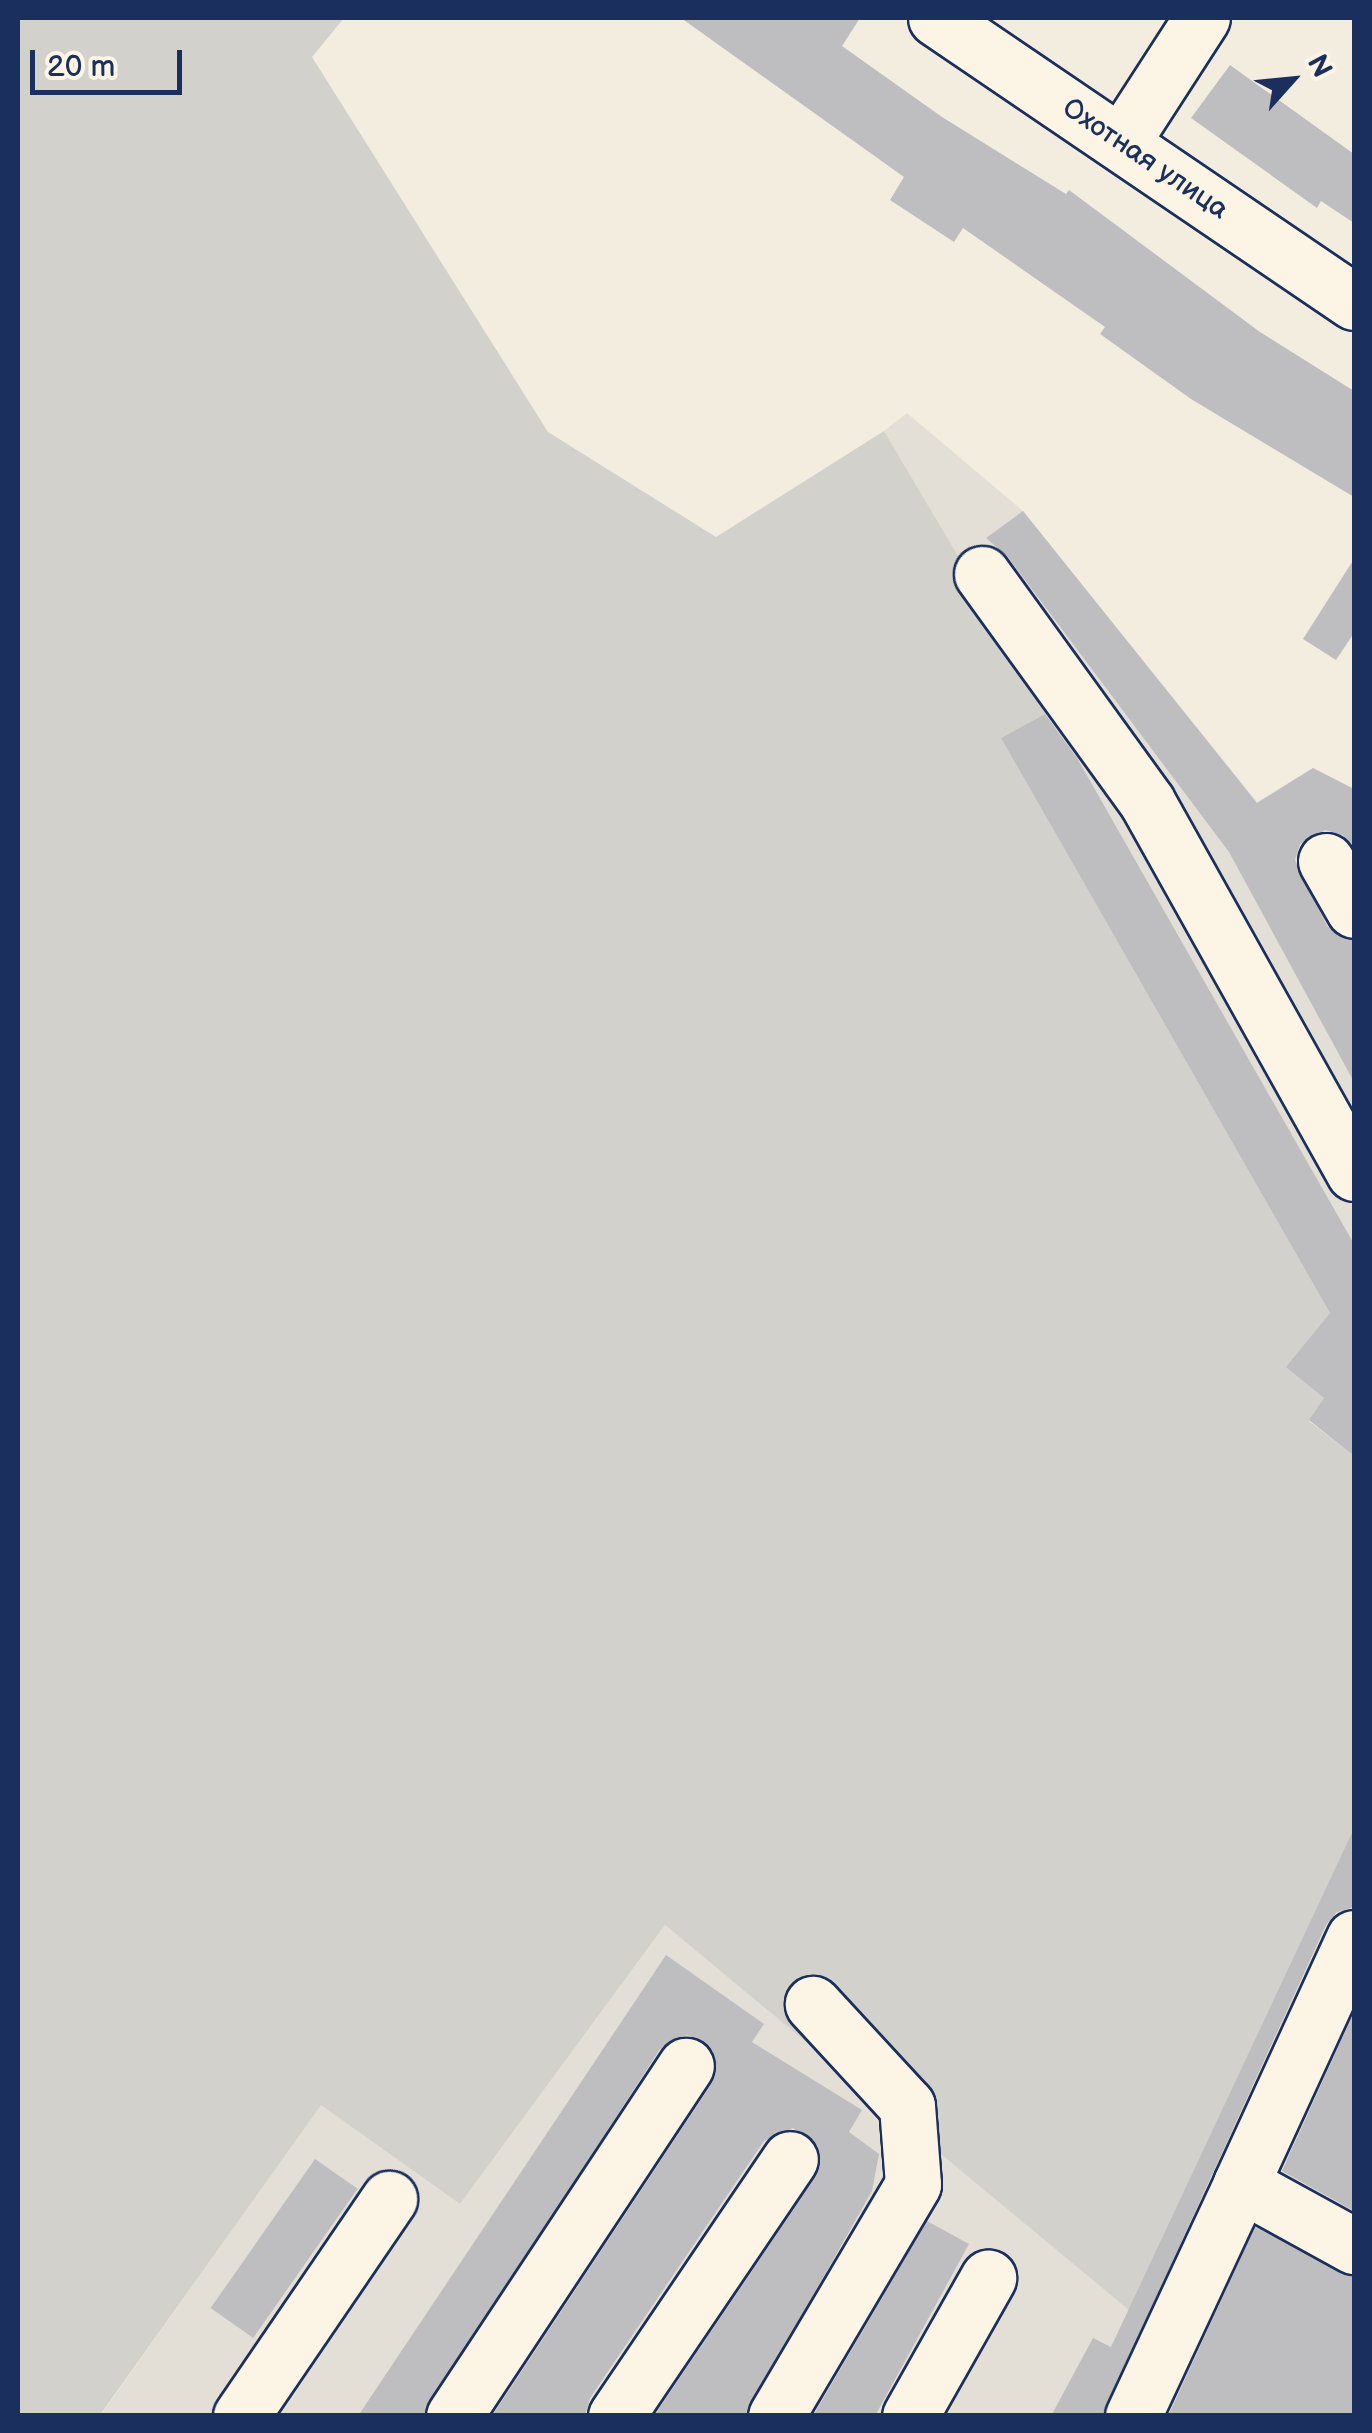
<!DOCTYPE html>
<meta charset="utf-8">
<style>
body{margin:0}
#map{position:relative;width:1372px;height:2433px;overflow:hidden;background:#f3ede0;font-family:"Balsamiq Sans",sans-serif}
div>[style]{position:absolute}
.built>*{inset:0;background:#e3dfd6}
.green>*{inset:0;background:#d3d1cc}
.building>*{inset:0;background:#bebec0;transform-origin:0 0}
.roads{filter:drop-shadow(2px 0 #1b2f5e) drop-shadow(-2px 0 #1b2f5e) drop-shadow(0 2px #1b2f5e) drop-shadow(0 -2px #1b2f5e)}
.minor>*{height:55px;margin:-27.5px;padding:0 27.5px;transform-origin:27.5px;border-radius:27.5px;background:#fcf5e5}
span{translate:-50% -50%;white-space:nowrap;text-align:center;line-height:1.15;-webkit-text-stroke:10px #fcf5e5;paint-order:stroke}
.street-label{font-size:28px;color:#1b2f5e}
.frame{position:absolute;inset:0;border:20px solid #1b2f5e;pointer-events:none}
.north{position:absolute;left:1242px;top:30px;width:100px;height:100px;-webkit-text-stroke:8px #fcf5e5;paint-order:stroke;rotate:63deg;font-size:28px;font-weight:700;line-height:40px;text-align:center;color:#1b2f5e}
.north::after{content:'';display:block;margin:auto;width:35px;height:45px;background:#1b2f5e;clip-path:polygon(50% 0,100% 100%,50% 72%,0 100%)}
.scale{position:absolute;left:30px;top:50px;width:152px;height:45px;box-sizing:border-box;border:5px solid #1b2f5e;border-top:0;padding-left:12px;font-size:30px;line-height:35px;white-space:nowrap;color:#1b2f5e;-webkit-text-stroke:8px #fcf5e5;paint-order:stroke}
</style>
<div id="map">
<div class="built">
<div style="clip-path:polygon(907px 413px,1023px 511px,1257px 802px,1313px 768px,1354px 789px,1354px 1456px,1309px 1420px,1001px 738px,1049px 710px,884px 431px)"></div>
<div style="clip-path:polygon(1354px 1828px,1354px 2415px,100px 2416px,321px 2104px,460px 2204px,665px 1925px,1129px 2309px)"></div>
</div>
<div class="green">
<div style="clip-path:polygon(18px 18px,344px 18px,312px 57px,548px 432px,716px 537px,884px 431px,1050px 711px,1001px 738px,1330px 1313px,1287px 1367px,1324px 1398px,1309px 1421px,1354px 1456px,1354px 1828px,1129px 2310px,665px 1925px,460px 2204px,321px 2105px,100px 2415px,18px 2415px)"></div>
</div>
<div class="building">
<div style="clip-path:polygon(681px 18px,860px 18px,842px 46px,942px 117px,1066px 194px,1069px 190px,1260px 332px,1354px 391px,1354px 497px,1191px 399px,1100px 334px,1105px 327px,963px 228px,954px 242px,890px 200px,904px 177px)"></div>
<div style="clip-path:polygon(1230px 65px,1354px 154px,1354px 223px,1321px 201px,1317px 208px,1191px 118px)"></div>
<div style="clip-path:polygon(1023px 511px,1257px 803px,1313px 768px,1354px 789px,1354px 848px,1343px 835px,1325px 830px,1300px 844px,1295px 860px,1327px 926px,1354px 941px,1354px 1082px,1229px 852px,1007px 556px,986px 538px)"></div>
<div style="clip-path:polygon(1354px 559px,1354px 633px,1336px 660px,1303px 639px)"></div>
<div style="clip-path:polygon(1045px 714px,1077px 758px,1354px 1244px,1354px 1456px,1309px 1420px,1324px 1398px,1286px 1367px,1330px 1313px,1001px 738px)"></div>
<div style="clip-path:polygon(1354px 1828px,1354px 1907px,1337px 1912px,1326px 1925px,1102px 2416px,1051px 2416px,1093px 2338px,1111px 2347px)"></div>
<div style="clip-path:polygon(666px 1955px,764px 2024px,752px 2042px,862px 2110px,849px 2132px,879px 2154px,872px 2191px,745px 2416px,654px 2416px,816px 2176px,818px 2146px,793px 2128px,764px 2141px,590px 2398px,585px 2416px,492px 2416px,712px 2083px,713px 2051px,687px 2035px,660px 2049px,423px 2416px,358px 2416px)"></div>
<div style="clip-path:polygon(1354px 2012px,1354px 2211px,1282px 2171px)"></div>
<div style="left:315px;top:2159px;width:52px;height:182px;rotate:35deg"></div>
<div style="clip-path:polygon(927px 2221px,969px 2244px,875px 2416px,813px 2416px)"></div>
<div style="clip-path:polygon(1255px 2227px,1354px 2277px,1354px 2416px,1168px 2416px)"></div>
</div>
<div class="roads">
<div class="minor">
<div style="left:936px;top:18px;width:505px;rotate:34.19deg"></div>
<div style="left:1121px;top:143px;width:149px;rotate:-57.1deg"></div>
<div style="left:982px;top:574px;width:281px;rotate:54.1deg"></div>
<div style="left:1147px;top:802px;width:425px;rotate:60.8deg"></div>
<div style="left:1326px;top:861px;width:56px;rotate:60.3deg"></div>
<div style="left:1354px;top:1938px;width:271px;rotate:114.7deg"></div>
<div style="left:1241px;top:2184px;width:129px;rotate:28.8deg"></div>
<div style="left:241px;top:2416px;width:263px;rotate:-55.7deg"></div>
<div style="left:454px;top:2416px;width:420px;rotate:-56.5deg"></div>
<div style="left:616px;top:2416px;width:310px;rotate:-55.9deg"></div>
<div style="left:776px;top:2416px;width:269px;rotate:-59.4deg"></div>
<div style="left:913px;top:2184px;width:78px;rotate:-94.4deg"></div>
<div style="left:907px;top:2106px;width:139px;rotate:-132.7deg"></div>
<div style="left:910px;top:2416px;width:159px;rotate:-60.5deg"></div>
<div style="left:1133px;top:2416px;width:256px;rotate:-65deg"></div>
</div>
</div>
<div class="street-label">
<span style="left:1145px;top:159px;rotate:34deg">Охотная улица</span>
</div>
<div class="frame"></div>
<div class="north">N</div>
<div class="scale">20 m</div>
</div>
